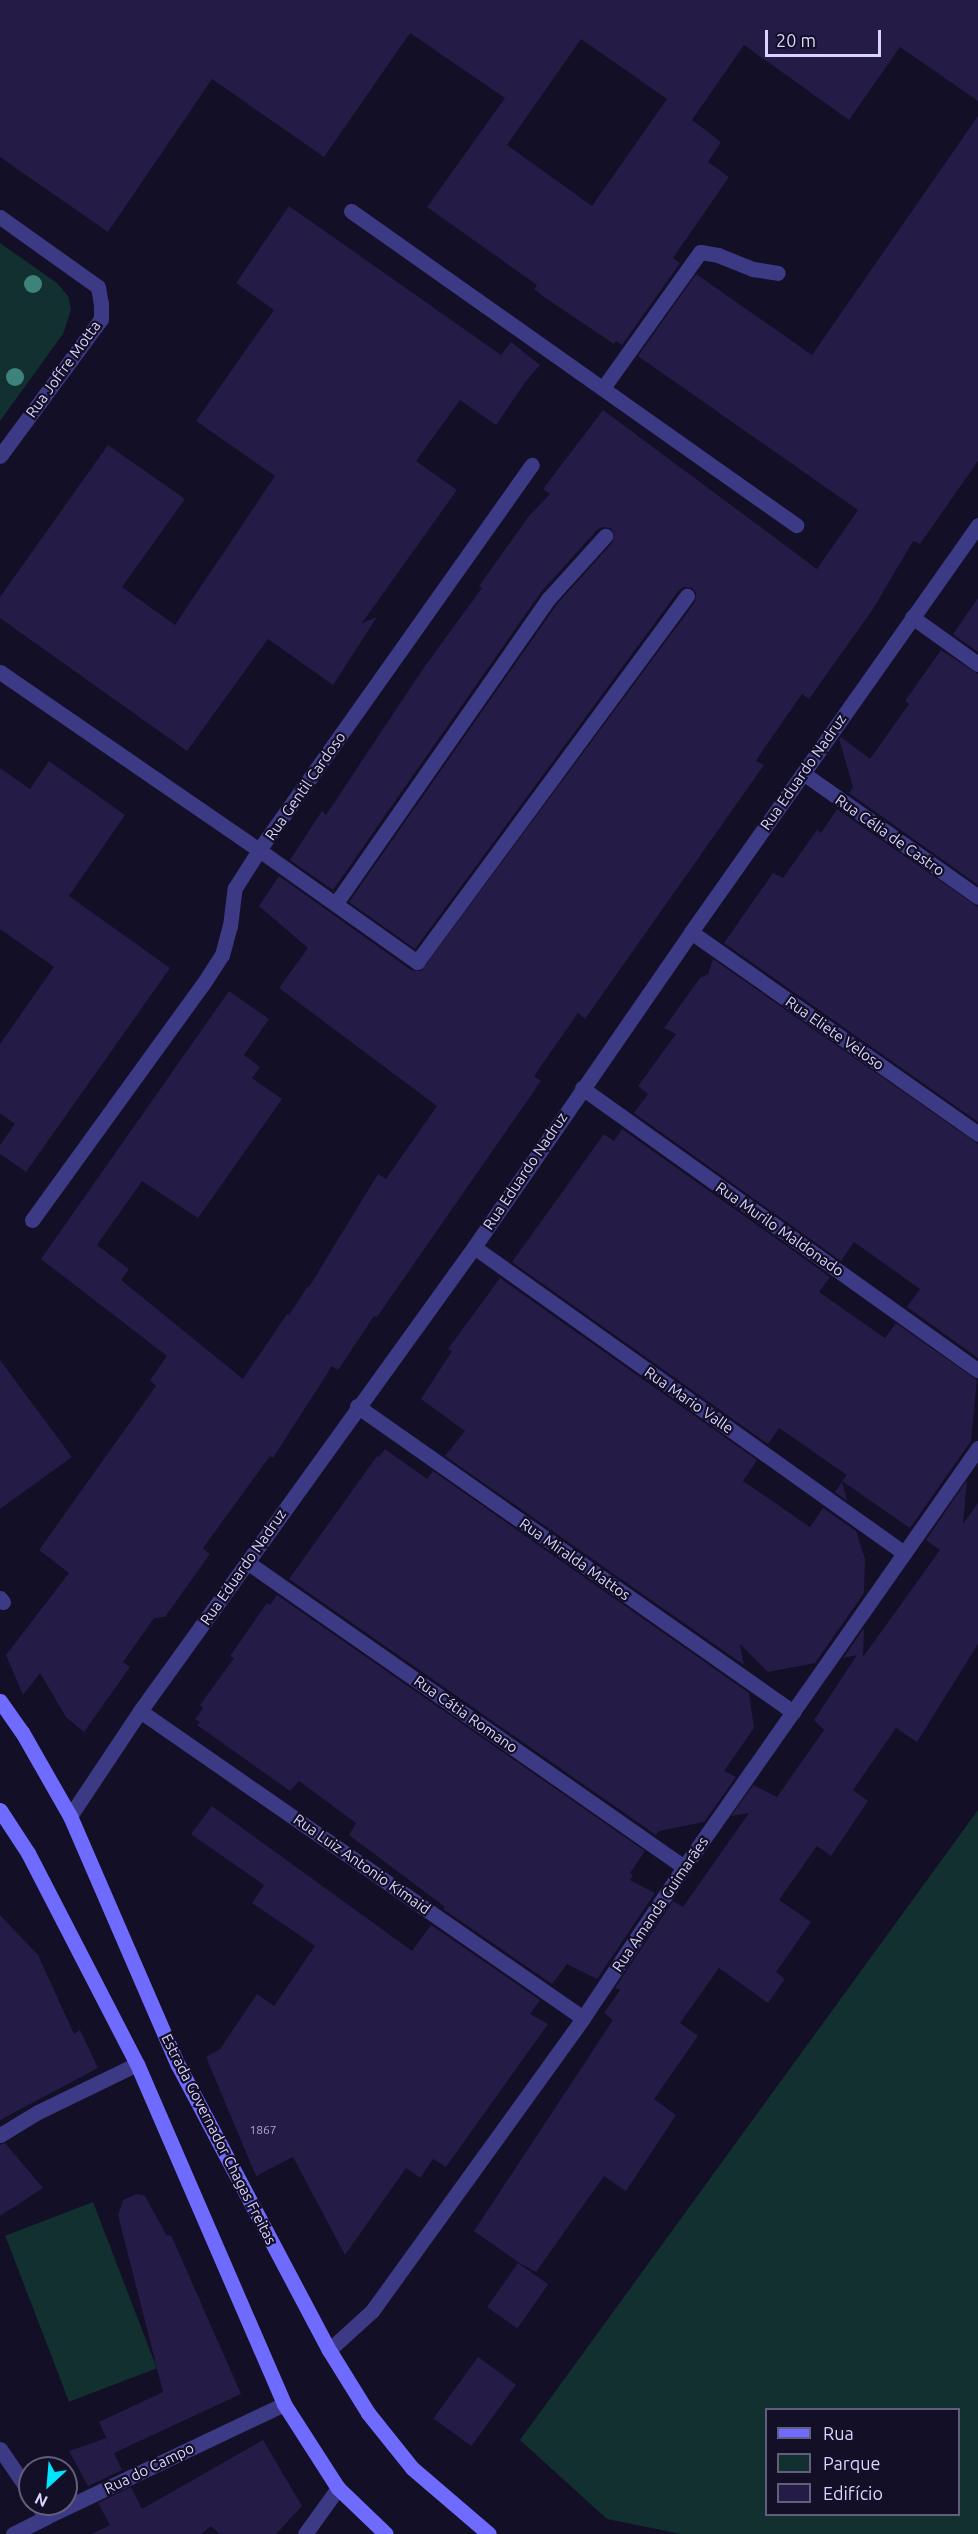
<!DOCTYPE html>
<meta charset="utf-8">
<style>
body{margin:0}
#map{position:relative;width:978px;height:2534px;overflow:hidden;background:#130f26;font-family:Ubuntu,sans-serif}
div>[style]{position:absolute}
.green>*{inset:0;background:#12302f;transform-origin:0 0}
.building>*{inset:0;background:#241b47;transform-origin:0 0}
.service>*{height:15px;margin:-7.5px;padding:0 7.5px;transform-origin:7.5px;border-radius:7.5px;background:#3d3a85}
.minor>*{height:15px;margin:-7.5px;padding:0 7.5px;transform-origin:7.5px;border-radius:7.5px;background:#3d3a85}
.tertiary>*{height:15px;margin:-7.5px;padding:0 7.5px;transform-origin:7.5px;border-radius:7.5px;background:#3d3a85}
.secondary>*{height:15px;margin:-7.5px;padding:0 7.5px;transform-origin:7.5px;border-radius:7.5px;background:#6f6bff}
.trees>*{width:18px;height:18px;margin:-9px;border-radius:50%;background:#3d827b}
span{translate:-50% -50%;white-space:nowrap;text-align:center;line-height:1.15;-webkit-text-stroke:4.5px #130f26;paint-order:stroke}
.number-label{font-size:12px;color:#aca6d1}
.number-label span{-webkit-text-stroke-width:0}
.street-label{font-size:15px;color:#d9d4ff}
.legend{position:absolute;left:765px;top:2408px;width:195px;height:108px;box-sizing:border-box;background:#130f26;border:2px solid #625e7d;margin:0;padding:8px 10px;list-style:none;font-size:18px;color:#d9d4ff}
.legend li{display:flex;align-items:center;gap:12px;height:30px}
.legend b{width:30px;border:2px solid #625e7d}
.north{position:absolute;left:18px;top:2456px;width:60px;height:60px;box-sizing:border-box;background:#130f26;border:2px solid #625e7d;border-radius:50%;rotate:206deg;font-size:16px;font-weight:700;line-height:24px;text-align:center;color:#d9d4ff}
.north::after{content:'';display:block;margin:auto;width:21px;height:27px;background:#00e5ff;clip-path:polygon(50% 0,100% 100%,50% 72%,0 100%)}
.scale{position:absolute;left:765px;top:30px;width:116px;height:27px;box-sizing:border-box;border:3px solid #d9d4ff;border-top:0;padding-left:8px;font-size:18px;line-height:21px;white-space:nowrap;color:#d9d4ff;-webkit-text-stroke:4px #130f26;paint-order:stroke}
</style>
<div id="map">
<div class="green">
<div style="clip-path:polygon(0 243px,57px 283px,68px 296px,71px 310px,63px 334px,0 421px)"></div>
<div style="clip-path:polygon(evenodd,978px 1810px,978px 2534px,681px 2534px,607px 2519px,520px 2440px,978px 1810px,766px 2410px,958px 2410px,958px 2514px,766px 2514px,766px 2410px)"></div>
<div style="left:93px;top:2202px;width:178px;height:94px;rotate:69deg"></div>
</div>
<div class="building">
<div style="clip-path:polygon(evenodd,0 0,978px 0,978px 101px,900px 47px,849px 120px,744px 45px,692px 120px,721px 142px,708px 162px,729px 177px,673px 258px,680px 263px,622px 345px,616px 341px,614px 344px,544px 297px,534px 289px,537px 285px,427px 207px,505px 98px,410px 33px,324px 157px,212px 79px,108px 232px,0 157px,0 0,581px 39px,667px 99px,592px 206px,507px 145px,581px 39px)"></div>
<div style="clip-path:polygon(978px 116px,978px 461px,920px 544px,913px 541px,873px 609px,809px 699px,802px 694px,763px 750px,756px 761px,764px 765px,585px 1019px,578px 1013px,534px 1076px,541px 1081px,377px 1317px,374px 1316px,338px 1370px,332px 1366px,273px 1458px,270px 1456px,203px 1548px,210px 1554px,165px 1617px,154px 1618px,123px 1662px,130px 1667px,84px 1732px,66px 1717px,40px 1673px,23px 1695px,6px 1655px,69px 1573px,39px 1550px,156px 1386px,150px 1380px,167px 1356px,41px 1259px,229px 991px,269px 1019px,244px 1055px,260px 1067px,252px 1078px,282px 1099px,198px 1218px,142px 1181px,97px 1245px,129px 1269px,121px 1280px,243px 1379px,287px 1314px,289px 1315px,308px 1286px,309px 1287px,378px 1174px,386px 1179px,437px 1106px,279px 988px,308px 948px,259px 906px,279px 876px,411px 970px,421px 971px,695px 602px,696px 593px,692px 588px,684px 587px,679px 590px,415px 949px,349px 902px,557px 604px,612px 543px,614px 534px,611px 528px,603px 527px,598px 529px,541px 592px,333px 890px,290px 860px,322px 811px,326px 815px,425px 666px,482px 588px,479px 586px,529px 516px,550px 494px,543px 489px,603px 410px,817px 569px,858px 510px,638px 356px,696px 274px,812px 355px)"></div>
<div style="clip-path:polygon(289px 206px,501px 355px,511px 342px,540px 365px,526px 381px,496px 425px,460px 400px,416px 461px,457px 490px,362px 623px,377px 617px,333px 685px,268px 639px,187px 751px,0 618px,0 597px,108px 445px,185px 499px,122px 587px,175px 625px,275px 476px,196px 421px,274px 310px,236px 283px)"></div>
<div style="clip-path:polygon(978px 598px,978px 652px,953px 634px)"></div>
<div style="clip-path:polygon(941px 650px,978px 674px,978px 885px,849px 793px,853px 787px,839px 739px,841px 737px,870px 759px,909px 704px,905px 701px)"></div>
<div style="clip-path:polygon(49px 761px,125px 815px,69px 896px,170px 968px,26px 1172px,0 1154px,0 1145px,15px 1124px,0 1113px,0 1044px,54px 967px,0 929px,0 768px,30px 789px)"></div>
<div style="clip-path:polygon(837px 809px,978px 907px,978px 1122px,724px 943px,773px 873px,783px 878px,817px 830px,821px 833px)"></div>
<div style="clip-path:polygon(713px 959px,978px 1144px,978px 1358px,907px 1307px,920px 1289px,854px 1242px,841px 1261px,634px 1113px,648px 1094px,638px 1086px,676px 1034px,664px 1028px,700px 978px,708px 974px)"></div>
<div style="clip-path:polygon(622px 1129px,830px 1277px,819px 1292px,885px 1338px,896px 1323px,977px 1380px,971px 1441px,910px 1528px,842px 1481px,847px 1475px,779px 1428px,768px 1444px,512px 1262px,604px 1134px,614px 1141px)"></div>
<div style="clip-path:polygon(500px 1278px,757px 1460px,743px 1481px,810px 1527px,823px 1508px,856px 1531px,865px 1559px,864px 1593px,815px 1663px,768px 1672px,740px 1644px,744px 1665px,445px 1456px,465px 1431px,421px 1399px,452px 1351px,448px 1349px)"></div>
<div style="clip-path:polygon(0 1360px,72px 1457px,0 1509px)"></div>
<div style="clip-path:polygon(385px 1449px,427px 1479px,433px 1471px,749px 1693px,754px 1728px,724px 1771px,736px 1777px,704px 1822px,659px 1831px,656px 1835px,289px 1579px,377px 1456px,379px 1457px)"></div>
<div style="clip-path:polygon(967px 1480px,963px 1524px,978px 1503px,978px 1644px,917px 1742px,896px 1728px,853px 1790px,868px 1801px,831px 1856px,817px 1846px,779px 1900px,811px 1922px,776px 1972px,785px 1979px,768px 2003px,719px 1968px,680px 2023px,698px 2036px,654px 2099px,676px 2115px,626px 2191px,604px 2176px,536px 2272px,521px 2264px,474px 2231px,613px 2020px,604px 2013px,620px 1990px,615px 1988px,673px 1901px,683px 1907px,749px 1813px,731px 1816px,753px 1785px,777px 1797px,824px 1730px,814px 1720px,857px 1655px,843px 1658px,864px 1628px,863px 1657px,940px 1550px,926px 1540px)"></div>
<div style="clip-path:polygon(842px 1482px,847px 1501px,835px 1492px)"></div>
<div style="clip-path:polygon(277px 1595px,645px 1851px,630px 1873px,633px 1876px,630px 1880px,655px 1893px,597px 1979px,567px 1964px,552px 1984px,443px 1909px,445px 1907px,349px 1835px,356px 1823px,299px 1781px,290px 1791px,197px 1725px,200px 1722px,195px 1719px,203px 1708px,200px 1705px,234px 1658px,230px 1656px,267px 1603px,270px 1605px)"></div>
<div style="clip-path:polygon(212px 1806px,412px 1951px,431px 1925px,540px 2000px,530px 2014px,548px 2024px,446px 2167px,433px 2159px,420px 2178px,406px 2168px,345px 2255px,293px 2157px,256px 2176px,206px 2057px,220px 2049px,257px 1994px,274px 2006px,315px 1946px,252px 1903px,264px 1885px,191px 1834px)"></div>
<div style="clip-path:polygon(0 1915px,38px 1955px,74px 2034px,80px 2030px,98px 2068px,0 2120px)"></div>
<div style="clip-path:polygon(5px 2143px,43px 2188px,0 2216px,0 2145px)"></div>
<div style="clip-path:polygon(137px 2194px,145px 2196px,167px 2236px,171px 2235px,241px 2394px,114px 2453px,122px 2470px,88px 2486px,69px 2451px,106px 2438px,110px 2446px,99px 2422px,163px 2392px,118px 2215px,123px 2200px)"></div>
<div style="left:518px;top:2263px;width:37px;height:54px;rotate:35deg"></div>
<div style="left:478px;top:2357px;width:47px;height:76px;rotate:36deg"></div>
<div style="clip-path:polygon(263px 2440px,302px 2506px,276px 2534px,220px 2534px,211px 2526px,201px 2534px,92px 2534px,110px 2525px,98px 2503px,131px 2487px,142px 2509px)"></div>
</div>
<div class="service">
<div style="left:351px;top:211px;width:545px;rotate:35.21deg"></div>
<div style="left:603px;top:388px;width:167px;rotate:-54.5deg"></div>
<div style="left:700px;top:252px;width:18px;rotate:9deg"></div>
<div style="left:718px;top:255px;width:38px;rotate:22deg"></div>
<div style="left:753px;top:269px;width:25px;rotate:9deg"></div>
<div style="left:259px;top:850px;width:194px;rotate:35.3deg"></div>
<div style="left:417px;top:962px;width:455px;rotate:-53.6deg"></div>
<div style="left:336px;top:903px;width:372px;rotate:-55.1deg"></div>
<div style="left:549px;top:598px;width:84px;rotate:-47.9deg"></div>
<div style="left:32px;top:1220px;width:291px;rotate:-54.1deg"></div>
<div style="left:203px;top:984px;width:35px;rotate:-57deg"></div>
<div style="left:222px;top:955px;width:30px;rotate:-75deg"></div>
<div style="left:230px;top:926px;width:38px;rotate:-83deg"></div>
<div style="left:235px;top:888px;width:45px;rotate:-57.7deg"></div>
<div style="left:259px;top:850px;width:472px;rotate:-54.7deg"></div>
<div style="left:0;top:1598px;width:5px;rotate:53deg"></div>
<div style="left:13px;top:2534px;width:37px;rotate:-27deg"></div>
</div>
<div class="minor">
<div style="left:0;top:217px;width:120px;rotate:35.5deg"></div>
<div style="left:98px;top:287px;width:17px;rotate:80deg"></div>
<div style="left:101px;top:304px;width:15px;rotate:90deg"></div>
<div style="left:101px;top:319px;width:170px;rotate:126.4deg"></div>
<div style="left:912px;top:617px;width:81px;rotate:35.5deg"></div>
<div style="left:0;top:672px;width:314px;rotate:34.5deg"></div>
<div style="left:803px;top:773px;width:214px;rotate:35.3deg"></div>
<div style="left:691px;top:932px;width:351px;rotate:35.1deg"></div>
<div style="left:582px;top:1088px;width:486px;rotate:35.5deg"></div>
<div style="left:474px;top:1247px;width:528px;rotate:35.44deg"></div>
<div style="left:357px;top:1406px;width:533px;rotate:35.06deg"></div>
<div style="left:247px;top:1562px;width:533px;rotate:34.91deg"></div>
<div style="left:140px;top:1711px;width:539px;rotate:34.72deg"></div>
<div style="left:0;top:2135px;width:44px;rotate:-31.2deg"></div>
<div style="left:38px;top:2112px;width:110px;rotate:-25.9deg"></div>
<div style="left:329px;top:2350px;width:58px;rotate:-42.2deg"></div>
<div style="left:372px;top:2311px;width:361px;rotate:-54.2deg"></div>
<div style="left:583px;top:2018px;width:182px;rotate:-56.2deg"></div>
<div style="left:684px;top:1867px;width:512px;rotate:-54.94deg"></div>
<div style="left:0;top:2449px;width:53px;rotate:55.7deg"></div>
<div style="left:37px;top:2504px;width:16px;rotate:55deg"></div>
<div style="left:46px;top:2517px;width:263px;rotate:-25.4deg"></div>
<div style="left:305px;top:2534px;width:57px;rotate:-54.3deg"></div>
</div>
<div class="tertiary">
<div style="left:70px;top:1816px;width:126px;rotate:-56.3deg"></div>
<div style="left:140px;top:1711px;width:572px;rotate:-54.25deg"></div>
<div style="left:474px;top:1247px;width:383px;rotate:-55.4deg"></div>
<div style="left:691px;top:932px;width:498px;rotate:-54.8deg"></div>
</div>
<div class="secondary">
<div style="left:0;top:1701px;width:38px;rotate:55deg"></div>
<div style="left:22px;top:1732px;width:97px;rotate:60.3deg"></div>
<div style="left:70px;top:1816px;width:271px;rotate:66.6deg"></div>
<div style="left:178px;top:2065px;width:323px;rotate:62.1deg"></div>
<div style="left:329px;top:2350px;width:74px;rotate:58.2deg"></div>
<div style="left:368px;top:2413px;width:70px;rotate:51.3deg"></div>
<div style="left:412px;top:2468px;width:101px;rotate:40.6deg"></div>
<div style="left:0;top:1810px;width:51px;rotate:56.9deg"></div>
<div style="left:28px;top:1853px;width:237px;rotate:62.7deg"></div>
<div style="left:137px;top:2064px;width:370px;rotate:66.6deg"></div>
<div style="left:284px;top:2404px;width:100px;rotate:57.3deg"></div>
<div style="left:338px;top:2488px;width:66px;rotate:43.8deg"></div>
</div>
<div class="trees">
<div style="left:33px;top:284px"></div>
<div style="left:15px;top:377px"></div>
</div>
<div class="number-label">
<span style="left:263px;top:2130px">1867</span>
</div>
<div class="street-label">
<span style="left:63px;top:369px;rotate:-54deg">Rua Joffre Motta</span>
<span style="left:803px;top:772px;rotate:-55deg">Rua Eduardo Nadruz</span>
<span style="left:305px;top:786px;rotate:-55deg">Rua Gentil Cardoso</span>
<span style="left:890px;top:835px;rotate:35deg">Rua Célia de Castro</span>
<span style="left:835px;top:1033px;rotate:35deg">Rua Eliete Veloso</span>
<span style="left:525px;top:1171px;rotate:-56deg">Rua Eduardo Nadruz</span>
<span style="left:780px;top:1229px;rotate:35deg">Rua Murilo Maldonado</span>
<span style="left:689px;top:1400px;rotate:35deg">Rua Mario Valle</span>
<span style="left:575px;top:1559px;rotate:35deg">Rua Miralda Mattos</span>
<span style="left:243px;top:1567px;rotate:-55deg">Rua Eduardo Nadruz</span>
<span style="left:466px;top:1714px;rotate:35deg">Rua Cátia Romano</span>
<span style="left:362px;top:1864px;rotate:35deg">Rua Luiz Antonio Kimaid</span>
<span style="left:660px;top:1904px;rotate:-56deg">Rua Amanda Guimarães</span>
<span style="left:219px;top:2139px;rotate:63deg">Estrada Governador Chagas Freitas</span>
<span style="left:149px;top:2468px;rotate:-26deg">Rua do Campo</span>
</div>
<ul class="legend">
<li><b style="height:8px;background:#6f6bff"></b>Rua</li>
<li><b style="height:16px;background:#12302f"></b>Parque</li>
<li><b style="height:16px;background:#241b47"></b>Edifício</li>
</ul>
<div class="north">N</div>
<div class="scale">20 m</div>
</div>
